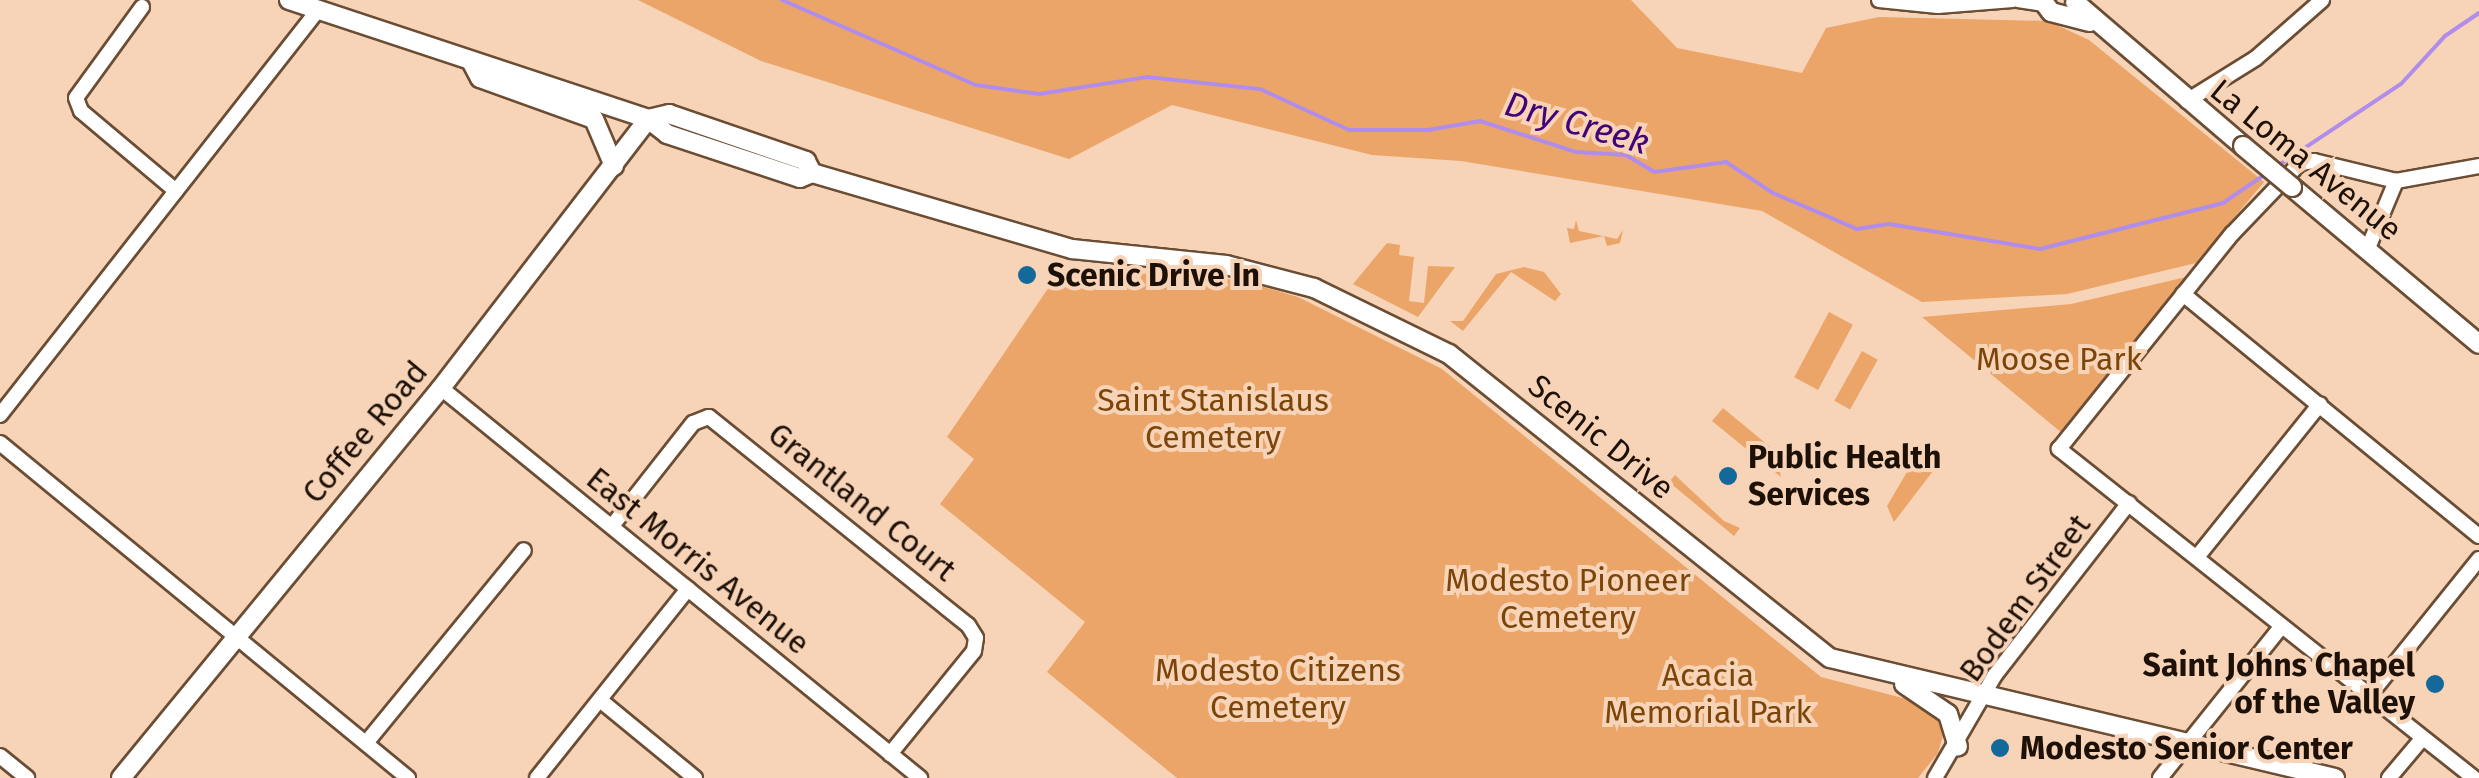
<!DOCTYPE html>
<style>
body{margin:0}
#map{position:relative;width:2479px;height:778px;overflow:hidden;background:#f7d3b7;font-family:"Fira Sans",sans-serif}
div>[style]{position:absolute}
.green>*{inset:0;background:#eca568;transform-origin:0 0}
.stream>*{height:4px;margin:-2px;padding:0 2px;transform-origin:2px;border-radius:2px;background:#b08deb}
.roads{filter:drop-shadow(2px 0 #6b4d34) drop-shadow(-2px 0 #6b4d34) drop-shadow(0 2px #6b4d34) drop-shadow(0 -2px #6b4d34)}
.minor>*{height:14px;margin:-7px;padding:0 7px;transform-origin:7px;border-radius:7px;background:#fff}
.major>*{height:18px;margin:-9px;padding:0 9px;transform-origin:9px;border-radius:9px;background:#fff}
.bridges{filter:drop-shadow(2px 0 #6b4d34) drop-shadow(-2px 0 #6b4d34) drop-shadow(0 2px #6b4d34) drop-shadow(0 -2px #6b4d34)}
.major-bridge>*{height:18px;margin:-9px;padding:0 9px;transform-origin:9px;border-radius:9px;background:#fff}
.dots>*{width:28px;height:28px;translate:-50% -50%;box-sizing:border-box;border:5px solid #f7d3b7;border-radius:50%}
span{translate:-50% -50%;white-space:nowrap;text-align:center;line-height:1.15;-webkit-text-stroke:8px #f7d3b7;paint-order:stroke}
.street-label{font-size:32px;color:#1d1107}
.poi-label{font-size:32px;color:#1d1107;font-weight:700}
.left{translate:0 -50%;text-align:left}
.right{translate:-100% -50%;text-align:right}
.park-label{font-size:32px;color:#7c4509}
.water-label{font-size:35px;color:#430278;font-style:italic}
</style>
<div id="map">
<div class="green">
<div style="clip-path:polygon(638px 0,1631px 0,1677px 48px,1802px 73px,1826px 28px,1879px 17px,2048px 21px,2089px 40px,2264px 182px,2196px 263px,2067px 294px,1922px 302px,1762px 211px,1461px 161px,1372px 155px,1172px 105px,1069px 159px,761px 61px)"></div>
<div style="clip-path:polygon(1576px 220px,1579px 231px,1617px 239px,1623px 230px,1620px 243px,1607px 246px,1604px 236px,1570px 243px,1567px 228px,1574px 229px)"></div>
<div style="clip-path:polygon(1387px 243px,1400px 245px,1399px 255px,1414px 257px,1409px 301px,1424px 303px,1428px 266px,1455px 267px,1418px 317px,1353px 284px)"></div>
<div style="clip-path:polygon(1524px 267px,1544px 272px,1561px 294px,1555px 301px,1511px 272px,1463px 331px,1450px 321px,1463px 321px,1496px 274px)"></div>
<div style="clip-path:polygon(1062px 268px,1240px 280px,1298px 297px,1442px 369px,1821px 677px,1926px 704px,1946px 725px,1938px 753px,1918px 778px,1177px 778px,1047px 672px,1085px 622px,940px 504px,974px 459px,947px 437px)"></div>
<div style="clip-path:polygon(2199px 274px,2068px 438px,1922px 317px,2071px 304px)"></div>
<div style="left:1829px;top:312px;width:27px;height:74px;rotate:28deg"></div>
<div style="left:1862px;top:351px;width:18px;height:57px;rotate:29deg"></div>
<div style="clip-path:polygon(1723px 408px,1775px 451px,1781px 477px,1712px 421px)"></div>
<div style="clip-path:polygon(1914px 460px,1933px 471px,1894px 522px,1887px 506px)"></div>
<div style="clip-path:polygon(1675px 475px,1724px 521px,1740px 528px,1734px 536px,1669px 482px)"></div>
</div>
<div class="stream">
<div style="left:782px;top:0;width:212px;rotate:23.7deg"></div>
<div style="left:976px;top:85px;width:64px;rotate:8.1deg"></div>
<div style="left:1039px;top:94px;width:109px;rotate:-8.9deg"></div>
<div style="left:1147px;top:77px;width:114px;rotate:6.1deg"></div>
<div style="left:1260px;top:89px;width:98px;rotate:24.7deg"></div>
<div style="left:1349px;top:130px;width:79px"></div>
<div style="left:1428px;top:130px;width:53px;rotate:-9.8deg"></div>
<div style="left:1480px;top:121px;width:101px;rotate:17.9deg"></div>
<div style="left:1576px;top:152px;width:50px;rotate:3.4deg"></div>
<div style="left:1626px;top:155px;width:33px;rotate:31deg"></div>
<div style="left:1654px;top:172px;width:73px;rotate:-7.9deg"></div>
<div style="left:1726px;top:162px;width:56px;rotate:33.4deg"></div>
<div style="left:1773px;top:193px;width:91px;rotate:23.2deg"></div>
<div style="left:1857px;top:229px;width:32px;rotate:-9deg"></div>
<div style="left:1889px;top:224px;width:153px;rotate:9.4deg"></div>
<div style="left:2040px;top:249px;width:189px;rotate:-14.1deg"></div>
<div style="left:2223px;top:203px;width:53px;rotate:-34.3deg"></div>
<div style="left:2279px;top:165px;width:146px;rotate:-33.6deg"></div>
<div style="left:2401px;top:84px;width:65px;rotate:-47.5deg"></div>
<div style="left:2445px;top:36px;width:41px;rotate:-34.1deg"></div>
</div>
<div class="roads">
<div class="minor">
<div style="left:1879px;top:0;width:59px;rotate:5.8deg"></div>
<div style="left:1938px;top:6px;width:75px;rotate:-4.6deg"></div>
<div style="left:2018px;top:0;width:25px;rotate:9deg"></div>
<div style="left:142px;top:7px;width:112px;rotate:126deg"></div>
<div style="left:76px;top:98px;width:14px;rotate:69deg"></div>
<div style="left:81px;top:111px;width:124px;rotate:40.1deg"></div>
<div style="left:2187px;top:101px;width:81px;rotate:-31.9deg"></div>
<div style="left:2256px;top:58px;width:88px;rotate:-41.3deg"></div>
<div style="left:2368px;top:248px;width:73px;rotate:-67.3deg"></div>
<div style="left:2183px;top:294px;width:382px;rotate:39.3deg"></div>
<div style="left:441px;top:388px;width:618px;rotate:39.15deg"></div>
<div style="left:0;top:415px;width:515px;rotate:-51.86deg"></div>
<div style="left:0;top:443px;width:528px;rotate:39.39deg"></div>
<div style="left:612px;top:526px;width:131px;rotate:-51.8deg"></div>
<div style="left:693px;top:423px;width:17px;rotate:-21deg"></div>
<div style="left:709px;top:417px;width:332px;rotate:38.8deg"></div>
<div style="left:968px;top:625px;width:15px;rotate:58deg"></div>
<div style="left:976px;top:638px;width:13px;rotate:99deg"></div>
<div style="left:974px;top:651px;width:133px;rotate:129.2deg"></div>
<div style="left:2197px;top:557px;width:196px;rotate:-51.2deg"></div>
<div style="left:2368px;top:697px;width:177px;rotate:-51.2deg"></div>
<div style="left:600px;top:700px;width:123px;rotate:39.4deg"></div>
<div style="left:366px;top:743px;width:249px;rotate:-50.7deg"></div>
<div style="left:0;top:756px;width:35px;rotate:39deg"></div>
<div style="left:537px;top:778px;width:242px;rotate:-51.4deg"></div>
<div style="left:1935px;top:778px;width:119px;rotate:-59.8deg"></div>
<div style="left:1995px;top:675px;width:218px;rotate:-52.1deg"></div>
<div style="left:2160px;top:778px;width:193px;rotate:-51.3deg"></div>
<div style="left:2389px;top:778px;width:50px;rotate:-49.9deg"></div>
<div style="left:2474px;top:778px;width:530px;rotate:-141.59deg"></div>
<div style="left:2059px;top:449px;width:276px;rotate:-51.2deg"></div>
<div style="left:2232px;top:234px;width:98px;rotate:-46.2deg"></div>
<div style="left:2300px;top:163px;width:14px;rotate:-8deg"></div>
<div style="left:2314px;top:161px;width:84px;rotate:13.7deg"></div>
<div style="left:2396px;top:181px;width:84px;rotate:-10.2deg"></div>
</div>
<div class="major">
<div style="left:289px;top:0;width:378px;rotate:18.3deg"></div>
<div style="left:648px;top:119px;width:24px;rotate:38deg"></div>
<div style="left:667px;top:134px;width:140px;rotate:18.3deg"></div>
<div style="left:800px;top:178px;width:13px;rotate:-23deg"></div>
<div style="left:812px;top:173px;width:271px;rotate:16.3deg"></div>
<div style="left:1072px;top:249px;width:155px;rotate:5.9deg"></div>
<div style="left:1226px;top:265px;width:91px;rotate:14.6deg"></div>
<div style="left:1314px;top:288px;width:150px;rotate:26.1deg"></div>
<div style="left:1449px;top:354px;width:487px;rotate:38.6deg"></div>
<div style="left:1830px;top:658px;width:519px;rotate:13.37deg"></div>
<div style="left:2042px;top:0;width:15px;rotate:53deg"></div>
<div style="left:2051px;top:12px;width:40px;rotate:14.4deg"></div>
<div style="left:2075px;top:2px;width:221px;rotate:40.6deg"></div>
<div style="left:471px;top:61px;width:19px;rotate:62deg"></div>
<div style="left:480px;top:78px;width:121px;rotate:19.8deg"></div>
<div style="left:594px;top:119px;width:51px;rotate:66.9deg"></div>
<div style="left:648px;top:119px;width:22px;rotate:-13deg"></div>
<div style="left:669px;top:114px;width:145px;rotate:18.9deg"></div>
<div style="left:806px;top:161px;width:13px;rotate:63deg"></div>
<div style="left:2292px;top:187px;width:244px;rotate:40deg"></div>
<div style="left:1904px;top:684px;width:53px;rotate:34.3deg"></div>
<div style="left:1948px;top:714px;width:34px;rotate:73deg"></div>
<div style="left:121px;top:778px;width:504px;rotate:-50.63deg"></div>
<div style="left:441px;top:388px;width:339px;rotate:-52.4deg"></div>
</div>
</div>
<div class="bridges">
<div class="major-bridge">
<div style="left:2243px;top:146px;width:64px;rotate:39.9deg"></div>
</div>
</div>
<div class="dots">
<div style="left:1027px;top:275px;background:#12699a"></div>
<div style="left:1728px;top:476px;background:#12699a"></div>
<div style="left:2435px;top:684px;background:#12699a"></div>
<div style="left:2000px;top:748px;background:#12699a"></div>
</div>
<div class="street-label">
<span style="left:2306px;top:160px;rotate:39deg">La Loma Avenue</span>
<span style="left:365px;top:432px;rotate:-50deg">Coffee Road</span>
<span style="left:1601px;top:437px;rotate:39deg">Scenic Drive</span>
<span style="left:862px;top:502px;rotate:39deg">Grantland Court</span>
<span style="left:698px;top:561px;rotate:39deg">East Morris Avenue</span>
<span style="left:2025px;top:598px;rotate:-54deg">Bodem Street</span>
</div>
<div class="poi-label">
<span class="left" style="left:1047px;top:275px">Scenic Drive In</span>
<span class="left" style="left:1748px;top:476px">Public Health<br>Services</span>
<span class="right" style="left:2415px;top:684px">Saint Johns Chapel<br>of the Valley</span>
<span class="left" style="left:2020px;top:748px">Modesto Senior Center</span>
</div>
<div class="park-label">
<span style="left:2059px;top:359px">Moose Park</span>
<span style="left:1213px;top:419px">Saint Stanislaus<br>Cemetery</span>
<span style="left:1568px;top:599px">Modesto Pioneer<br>Cemetery</span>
<span style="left:1278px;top:689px">Modesto Citizens<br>Cemetery</span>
<span style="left:1708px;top:694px">Acacia<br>Memorial Park</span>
</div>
<div class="water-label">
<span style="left:1577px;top:123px;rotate:16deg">Dry Creek</span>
</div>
</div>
